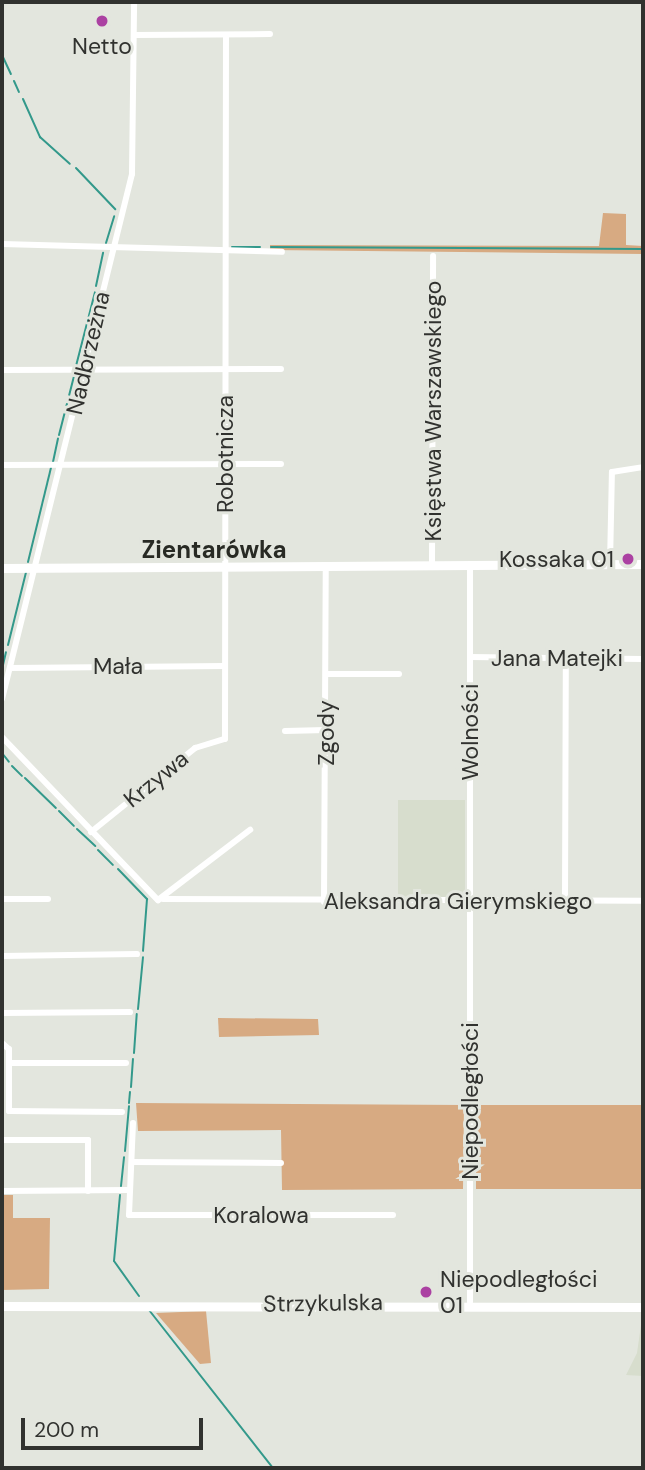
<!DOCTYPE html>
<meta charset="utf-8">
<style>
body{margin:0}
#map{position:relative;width:645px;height:1470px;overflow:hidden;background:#e3e6de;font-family:"DM Sans",sans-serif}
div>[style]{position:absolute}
.built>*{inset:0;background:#d7ddcd;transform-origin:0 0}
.green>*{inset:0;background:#d7aa82;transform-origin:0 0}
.stream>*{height:2px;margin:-1px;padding:0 1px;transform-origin:1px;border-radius:1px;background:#33998b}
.street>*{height:6px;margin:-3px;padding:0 3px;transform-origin:3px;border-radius:3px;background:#fff}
.secondary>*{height:9px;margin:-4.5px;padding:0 4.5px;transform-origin:4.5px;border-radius:4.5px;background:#fff}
.dots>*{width:19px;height:19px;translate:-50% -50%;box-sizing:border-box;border:4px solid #e3e6de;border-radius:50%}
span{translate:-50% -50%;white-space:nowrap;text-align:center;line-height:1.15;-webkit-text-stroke:6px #e3e6de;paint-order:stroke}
.poi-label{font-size:23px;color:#31322f}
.right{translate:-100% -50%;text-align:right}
.left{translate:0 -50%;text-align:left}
.street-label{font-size:23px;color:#31322f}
.neighbourhood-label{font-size:24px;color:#282a24;font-weight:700}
.frame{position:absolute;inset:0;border:4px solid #31322f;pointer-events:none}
.scale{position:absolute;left:21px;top:1418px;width:182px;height:32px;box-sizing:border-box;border:4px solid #31322f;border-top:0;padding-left:9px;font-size:21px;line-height:24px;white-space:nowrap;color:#31322f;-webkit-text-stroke:5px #e3e6de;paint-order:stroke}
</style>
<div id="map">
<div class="built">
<div style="left:398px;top:800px;width:67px;height:99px"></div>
<div style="clip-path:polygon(643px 1311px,643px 1376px,626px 1375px,637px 1353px)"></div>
</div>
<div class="green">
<div style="clip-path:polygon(603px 213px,626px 214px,626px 245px,643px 246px,643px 254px,270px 250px,270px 245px,599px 246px)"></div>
<div style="clip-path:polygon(218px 1018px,318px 1019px,319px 1035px,219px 1037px)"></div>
<div style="clip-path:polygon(136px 1103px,464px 1105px,463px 1189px,282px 1190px,281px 1130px,138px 1131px)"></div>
<div style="left:643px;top:1105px;width:84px;height:167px;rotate:90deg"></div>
<div style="clip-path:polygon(2px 1195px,13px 1195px,13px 1218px,50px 1218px,49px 1289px,2px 1290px)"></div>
<div style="clip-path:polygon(206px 1311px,211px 1363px,200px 1364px,156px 1313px)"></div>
</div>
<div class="stream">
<div style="left:2px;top:55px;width:21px;rotate:65deg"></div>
<div style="left:14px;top:81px;width:12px;rotate:66deg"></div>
<div style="left:23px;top:99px;width:42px;rotate:65.9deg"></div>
<div style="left:40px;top:137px;width:40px;rotate:42deg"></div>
<div style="left:76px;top:168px;width:57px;rotate:46.4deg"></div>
<div style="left:106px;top:243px;width:28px;rotate:-73deg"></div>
<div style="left:232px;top:247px;width:28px"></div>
<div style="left:271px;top:247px;width:372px;rotate:0.3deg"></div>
<div style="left:96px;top:286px;width:34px;rotate:-78deg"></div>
<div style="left:76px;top:366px;width:76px;rotate:-75.6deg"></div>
<div style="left:59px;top:435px;width:65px;rotate:-75.7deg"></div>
<div style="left:53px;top:462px;width:24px;rotate:-78deg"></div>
<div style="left:28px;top:562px;width:97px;rotate:-76.3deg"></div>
<div style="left:8px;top:645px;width:75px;rotate:-76.1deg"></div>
<div style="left:3px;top:665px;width:13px;rotate:-77deg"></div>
<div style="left:2px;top:753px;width:11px;rotate:52deg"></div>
<div style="left:12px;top:766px;width:14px;rotate:45deg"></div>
<div style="left:25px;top:778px;width:43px;rotate:44.1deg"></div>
<div style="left:59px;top:811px;width:21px;rotate:45deg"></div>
<div style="left:77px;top:829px;width:25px;rotate:43deg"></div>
<div style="left:98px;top:850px;width:21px;rotate:45deg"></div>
<div style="left:118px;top:869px;width:42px;rotate:46deg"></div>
<div style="left:147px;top:899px;width:52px;rotate:94.4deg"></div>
<div style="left:138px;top:1009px;width:52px;rotate:-84.5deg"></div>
<div style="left:134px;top:1053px;width:39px;rotate:-86deg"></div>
<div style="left:131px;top:1087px;width:28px;rotate:-86deg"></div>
<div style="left:129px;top:1103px;width:11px;rotate:-85deg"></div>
<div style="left:125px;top:1151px;width:45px;rotate:-84.9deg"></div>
<div style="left:121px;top:1186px;width:29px;rotate:-84deg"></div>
<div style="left:120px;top:1195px;width:66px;rotate:95.2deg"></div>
<div style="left:114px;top:1261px;width:43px;rotate:54.5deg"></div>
<div style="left:149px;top:1310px;width:201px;rotate:51.9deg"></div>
</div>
<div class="street">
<div style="left:134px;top:35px;width:136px;rotate:-0.4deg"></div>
<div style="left:2px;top:244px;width:280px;rotate:1.6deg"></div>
<div style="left:2px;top:370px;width:279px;rotate:-0.2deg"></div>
<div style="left:2px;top:465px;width:279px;rotate:-0.2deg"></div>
<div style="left:610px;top:564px;width:92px;rotate:-88.8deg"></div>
<div style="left:612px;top:472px;width:31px;rotate:-9deg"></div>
<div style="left:432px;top:565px;width:309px;rotate:-89.8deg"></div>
<div style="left:470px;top:657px;width:173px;rotate:0.7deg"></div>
<div style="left:10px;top:668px;width:215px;rotate:-0.5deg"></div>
<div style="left:326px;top:674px;width:73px"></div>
<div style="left:2px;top:699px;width:541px;rotate:-76.09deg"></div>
<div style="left:132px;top:174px;width:172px;rotate:-89.3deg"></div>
<div style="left:285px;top:731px;width:41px;rotate:-1.4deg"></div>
<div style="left:2px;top:737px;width:226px;rotate:46.3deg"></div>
<div style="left:158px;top:900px;width:116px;rotate:-37.3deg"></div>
<div style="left:91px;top:832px;width:134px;rotate:-38.9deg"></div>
<div style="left:195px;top:748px;width:31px;rotate:-17deg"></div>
<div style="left:225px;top:739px;width:704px;rotate:-89.92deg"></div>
<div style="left:2px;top:899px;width:46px"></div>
<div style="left:163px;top:899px;width:480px;rotate:0.2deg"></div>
<div style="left:565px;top:899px;width:240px;rotate:-89.8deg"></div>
<div style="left:324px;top:902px;width:337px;rotate:-89.7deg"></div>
<div style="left:2px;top:956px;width:135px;rotate:-0.8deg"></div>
<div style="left:2px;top:1013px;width:128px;rotate:-0.4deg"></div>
<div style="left:2px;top:1043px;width:9px;rotate:41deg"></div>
<div style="left:9px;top:1049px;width:62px;rotate:90deg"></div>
<div style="left:9px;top:1111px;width:113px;rotate:0.5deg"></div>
<div style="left:9px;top:1063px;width:117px"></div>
<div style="left:133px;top:1123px;width:92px;rotate:92.5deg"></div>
<div style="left:129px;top:1215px;width:264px"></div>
<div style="left:2px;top:1140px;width:86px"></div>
<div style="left:88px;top:1140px;width:51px;rotate:90deg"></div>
<div style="left:132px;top:1162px;width:149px;rotate:0.4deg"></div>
<div style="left:2px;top:1191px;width:127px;rotate:-0.5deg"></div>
<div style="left:470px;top:1302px;width:738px;rotate:-90deg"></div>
</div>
<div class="secondary">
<div style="left:2px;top:568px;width:641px;rotate:-0.36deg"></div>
<div style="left:2px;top:1306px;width:641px;rotate:0.09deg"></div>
</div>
<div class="dots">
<div style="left:102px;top:21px;background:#ab41a2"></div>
<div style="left:628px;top:559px;background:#ab41a2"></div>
<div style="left:426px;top:1292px;background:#ab41a2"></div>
</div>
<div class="poi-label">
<span style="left:102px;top:46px">Netto</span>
<span class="right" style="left:614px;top:559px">Kossaka 01</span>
<span class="left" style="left:440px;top:1292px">Niepodległości<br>01</span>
</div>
<div class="street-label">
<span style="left:88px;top:353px;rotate:-77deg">Nadbrzeżna</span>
<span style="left:433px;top:411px;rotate:-90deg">Księstwa Warszawskiego</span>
<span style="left:225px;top:454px;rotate:-90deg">Robotnicza</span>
<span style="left:557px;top:658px">Jana Matejki</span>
<span style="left:118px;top:666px">Mała</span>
<span style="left:470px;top:732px;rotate:-90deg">Wolności</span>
<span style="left:326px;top:733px;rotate:-90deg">Zgody</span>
<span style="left:156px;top:779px;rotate:-39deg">Krzywa</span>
<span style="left:458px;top:901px">Aleksandra Gierymskiego</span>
<span style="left:470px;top:1101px;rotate:-90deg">Niepodległości</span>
<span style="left:261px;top:1215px">Koralowa</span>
<span style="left:323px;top:1303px;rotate:-1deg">Strzykulska</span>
</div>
<div class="neighbourhood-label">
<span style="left:214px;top:550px">Zientarówka</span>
</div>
<div class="frame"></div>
<div class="scale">200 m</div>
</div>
